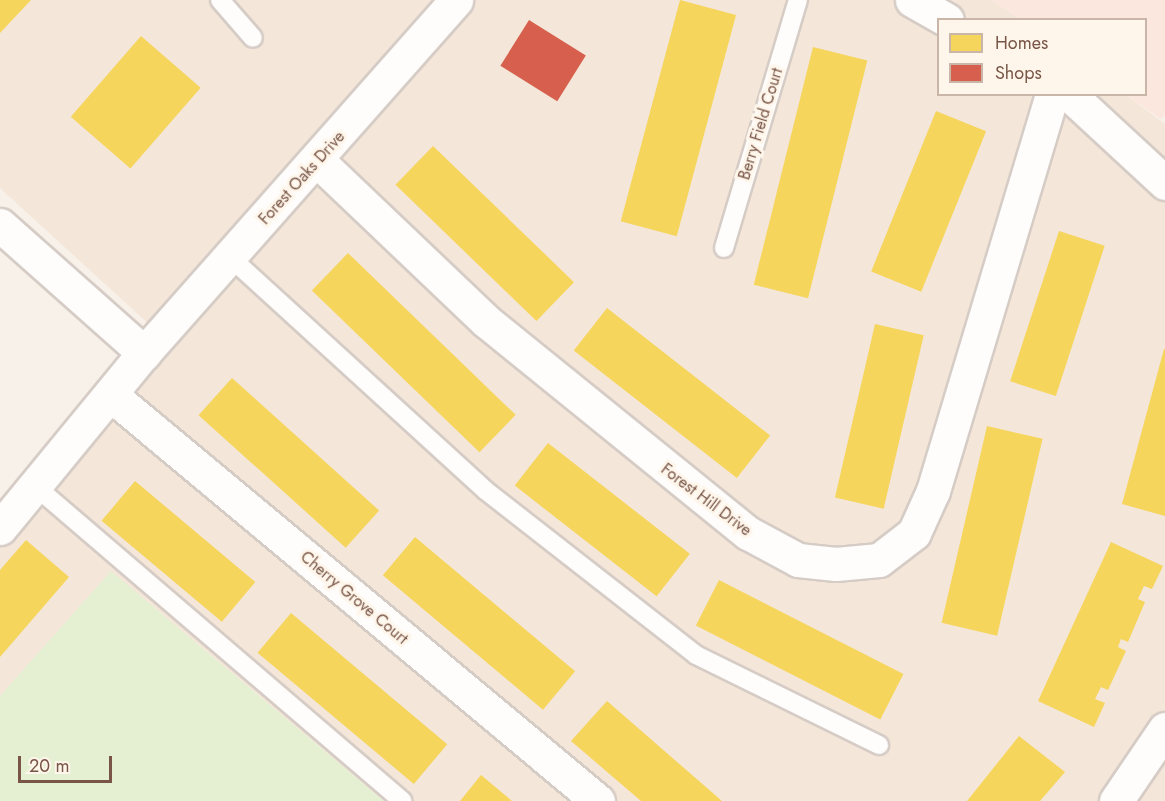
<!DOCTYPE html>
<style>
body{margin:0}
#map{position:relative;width:1165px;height:801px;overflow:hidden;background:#f8f1e9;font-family:Jost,sans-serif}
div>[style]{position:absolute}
.residential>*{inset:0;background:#f4e6d8}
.commercial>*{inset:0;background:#fce7df}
.green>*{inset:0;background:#e5efd2}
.homes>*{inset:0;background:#f6d55c;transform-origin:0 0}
.shops>*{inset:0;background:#d6604d;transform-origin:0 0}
.roads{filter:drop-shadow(2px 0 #d6ccc6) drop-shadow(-2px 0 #d6ccc6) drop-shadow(0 2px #d6ccc6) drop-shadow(0 -2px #d6ccc6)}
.service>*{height:18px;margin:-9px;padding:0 9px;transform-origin:9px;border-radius:9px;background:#fefdfc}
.minor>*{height:33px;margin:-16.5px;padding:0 16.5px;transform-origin:16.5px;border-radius:16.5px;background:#fefdfc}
span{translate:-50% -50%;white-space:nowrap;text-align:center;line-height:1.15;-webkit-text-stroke:6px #fff6eb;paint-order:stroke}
.street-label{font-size:16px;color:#785546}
.legend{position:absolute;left:937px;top:18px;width:210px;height:78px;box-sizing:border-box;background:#fff6eb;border:2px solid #c9b6a9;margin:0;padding:8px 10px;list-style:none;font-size:18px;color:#785546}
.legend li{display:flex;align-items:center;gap:12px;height:30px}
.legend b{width:30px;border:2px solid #c9b6a9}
.scale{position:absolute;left:18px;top:756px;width:94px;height:27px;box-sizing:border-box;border:3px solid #785546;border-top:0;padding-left:8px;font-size:18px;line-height:21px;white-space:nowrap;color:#785546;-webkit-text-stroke:4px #fff6eb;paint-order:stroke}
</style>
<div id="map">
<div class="residential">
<div style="clip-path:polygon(0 0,992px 0,1020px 19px,938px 20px,938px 94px,1126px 95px,1165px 124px,1165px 801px,384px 801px,111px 571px,0 696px,0 502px,151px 326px,0 188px)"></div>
</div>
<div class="commercial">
<div style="clip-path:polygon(992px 0,1165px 0,1165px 115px,1161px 119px,1126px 95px,1146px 94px,1146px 20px,1020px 19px)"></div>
</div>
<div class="green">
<div style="clip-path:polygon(111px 571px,384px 801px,0 801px,0 696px)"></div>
</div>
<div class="homes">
<div style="clip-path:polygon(0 0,31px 0,0 33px)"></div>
<div style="left:680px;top:0;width:58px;height:229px;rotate:15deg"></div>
<div style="left:141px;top:36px;width:79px;height:107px;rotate:41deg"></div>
<div style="left:813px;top:47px;width:56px;height:245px;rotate:14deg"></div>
<div style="left:936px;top:111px;width:54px;height:173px;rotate:22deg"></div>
<div style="left:433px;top:146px;width:196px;height:54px;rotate:44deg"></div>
<div style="left:1059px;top:231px;width:48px;height:158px;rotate:18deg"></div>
<div style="left:348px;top:253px;width:233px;height:52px;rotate:44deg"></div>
<div style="left:607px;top:308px;width:207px;height:54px;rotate:38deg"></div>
<div style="left:875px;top:324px;width:50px;height:178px;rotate:13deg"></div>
<div style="clip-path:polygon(1164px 349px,1165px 349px,1165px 516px,1122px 504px)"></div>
<div style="left:232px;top:378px;width:198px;height:50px;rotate:42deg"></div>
<div style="left:987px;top:426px;width:57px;height:202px;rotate:13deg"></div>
<div style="left:548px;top:443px;width:180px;height:54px;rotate:38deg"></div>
<div style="left:135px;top:481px;width:157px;height:52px;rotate:40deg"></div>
<div style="left:415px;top:537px;width:209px;height:50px;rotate:40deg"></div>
<div style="clip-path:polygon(26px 540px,69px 577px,0 657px,0 570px)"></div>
<div style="clip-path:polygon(1111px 542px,1163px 566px,1152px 589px,1144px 586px,1138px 599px,1145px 602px,1128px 642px,1121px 639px,1118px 647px,1126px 651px,1108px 690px,1101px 687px,1095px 699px,1105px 703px,1094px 727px,1038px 701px)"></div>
<div style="left:719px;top:580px;width:207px;height:51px;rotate:27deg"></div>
<div style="left:291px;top:613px;width:204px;height:52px;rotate:40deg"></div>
<div style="clip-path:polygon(607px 701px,722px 801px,641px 801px,571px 741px)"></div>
<div style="clip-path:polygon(1019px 736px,1065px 772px,1040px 801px,967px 801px)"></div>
<div style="clip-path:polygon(481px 775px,512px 801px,460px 801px)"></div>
</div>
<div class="shops">
<div style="left:529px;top:20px;width:67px;height:54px;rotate:32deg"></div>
</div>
<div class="roads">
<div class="service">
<div style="left:220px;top:0;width:50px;rotate:49deg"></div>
<div style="left:724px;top:248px;width:259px;rotate:-73.4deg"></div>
<div style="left:231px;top:258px;width:344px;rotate:42.4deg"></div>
<div style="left:485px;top:490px;width:268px;rotate:38deg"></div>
<div style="left:696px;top:655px;width:204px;rotate:26.2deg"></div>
<div style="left:35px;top:486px;width:484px;rotate:40.6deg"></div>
</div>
<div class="minor">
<div style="left:912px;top:0;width:40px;rotate:29.7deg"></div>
<div style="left:1069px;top:94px;width:131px;rotate:42.8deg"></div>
<div style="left:318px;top:161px;width:232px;rotate:43.6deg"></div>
<div style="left:486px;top:321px;width:337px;rotate:39deg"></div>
<div style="left:748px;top:533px;width:57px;rotate:28.4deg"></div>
<div style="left:798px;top:560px;width:38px;rotate:6deg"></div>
<div style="left:836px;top:564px;width:43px;rotate:-5.3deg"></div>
<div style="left:879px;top:560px;width:44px;rotate:-37.6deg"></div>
<div style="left:914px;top:533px;width:46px;rotate:-65.7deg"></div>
<div style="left:933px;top:491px;width:414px;rotate:-73.3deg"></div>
<div style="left:0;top:225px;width:193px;rotate:41.6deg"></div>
<div style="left:111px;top:395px;width:634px;rotate:39.82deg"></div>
<div style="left:0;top:528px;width:227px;rotate:-50.6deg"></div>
<div style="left:144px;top:353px;width:471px;rotate:-48.5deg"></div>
<div style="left:1116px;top:801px;width:87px;rotate:-55.8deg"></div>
</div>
</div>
<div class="street-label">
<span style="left:761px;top:124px;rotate:-73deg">Berry Field Court</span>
<span style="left:302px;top:178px;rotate:-48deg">Forest Oaks Drive</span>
<span style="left:706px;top:500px;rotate:37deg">Forest Hill Drive</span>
<span style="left:354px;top:598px;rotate:40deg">Cherry Grove Court</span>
</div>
<ul class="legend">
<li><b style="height:16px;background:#f6d55c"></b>Homes</li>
<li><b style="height:16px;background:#d6604d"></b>Shops</li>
</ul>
<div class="scale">20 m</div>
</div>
